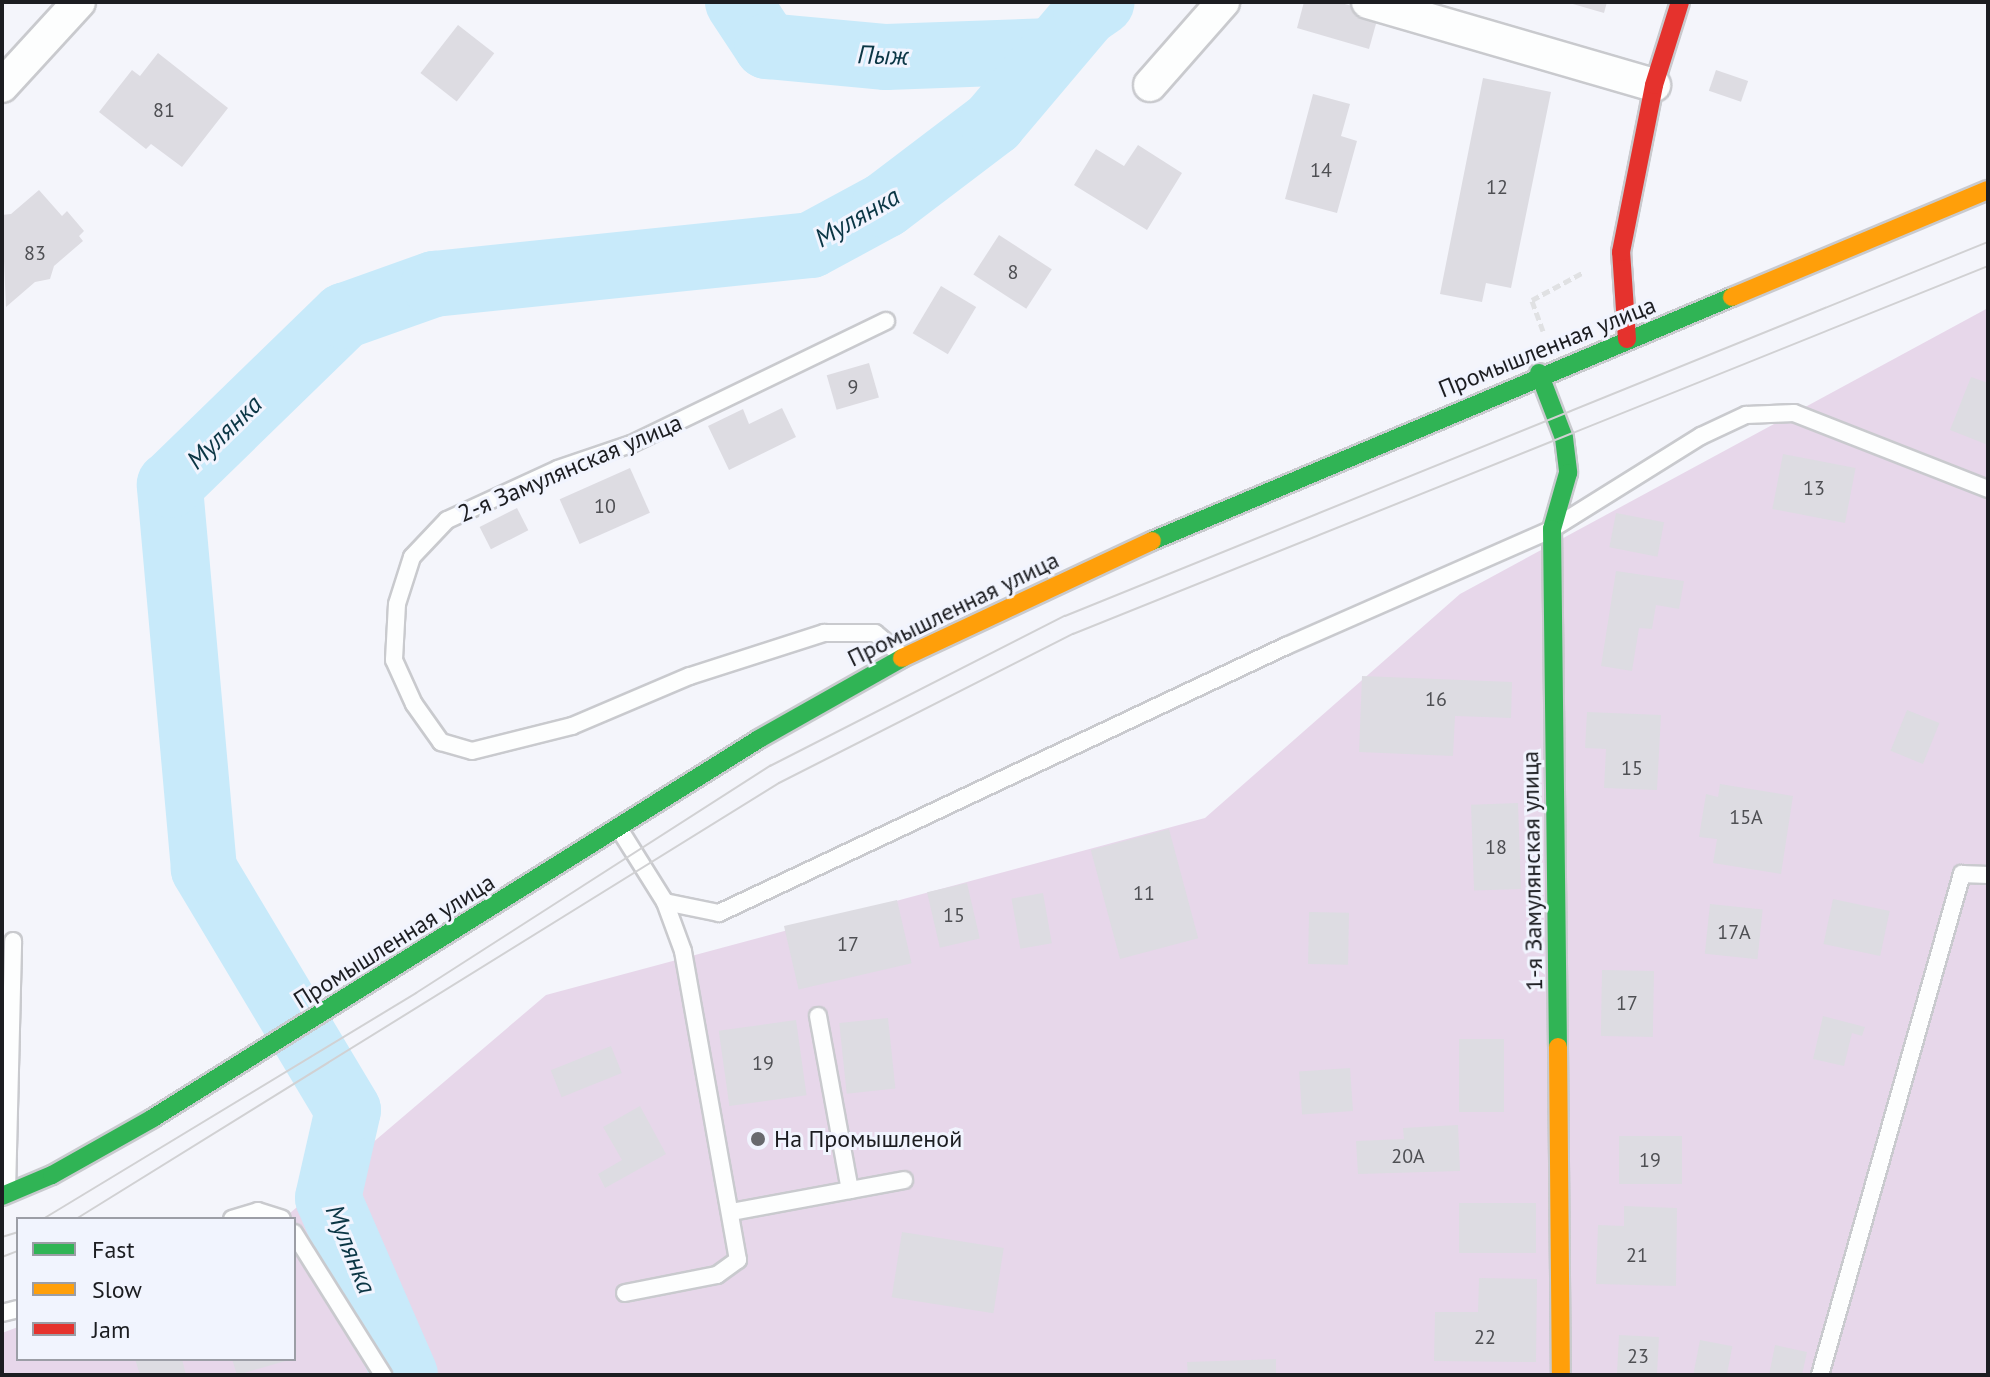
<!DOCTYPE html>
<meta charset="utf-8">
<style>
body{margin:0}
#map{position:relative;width:1990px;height:1377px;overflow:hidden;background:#f4f5fb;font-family:"PT Sans",sans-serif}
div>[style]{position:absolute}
.green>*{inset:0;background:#e7d7ea}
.river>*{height:66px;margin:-33px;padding:0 33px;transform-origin:33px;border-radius:33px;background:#c8eafa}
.building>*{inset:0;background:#dddce2;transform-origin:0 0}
.path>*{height:5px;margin-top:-2.5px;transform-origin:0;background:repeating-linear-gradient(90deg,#e0e1e3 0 8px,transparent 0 12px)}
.roads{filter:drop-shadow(2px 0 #c9cace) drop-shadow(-2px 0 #c9cace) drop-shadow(0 2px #c9cace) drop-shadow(0 -2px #c9cace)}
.lane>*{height:16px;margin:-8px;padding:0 8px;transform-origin:8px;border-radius:8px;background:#fdfefe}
.street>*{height:32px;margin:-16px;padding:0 16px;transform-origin:16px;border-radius:16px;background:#fdfefe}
.fast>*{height:18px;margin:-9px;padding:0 9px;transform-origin:9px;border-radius:9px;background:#30b455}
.slow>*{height:18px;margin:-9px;padding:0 9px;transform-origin:9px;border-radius:9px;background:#ff9f0a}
.jam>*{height:18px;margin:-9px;padding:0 9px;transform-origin:9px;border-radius:9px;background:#e5322d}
.tram>*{height:2px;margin:-1px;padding:0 1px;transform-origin:1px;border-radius:1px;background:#d1d1d3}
.dots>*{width:22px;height:22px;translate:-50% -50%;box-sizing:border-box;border:4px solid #f1f4fe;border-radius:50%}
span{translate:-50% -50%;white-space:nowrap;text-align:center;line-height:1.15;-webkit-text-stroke:6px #f1f4fe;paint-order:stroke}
.number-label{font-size:20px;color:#4e4f53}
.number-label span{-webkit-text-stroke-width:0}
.street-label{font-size:24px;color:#1c1d21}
.poi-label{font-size:24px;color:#1c1d21}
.left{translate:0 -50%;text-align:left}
.water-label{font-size:26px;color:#0b3645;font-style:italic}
.frame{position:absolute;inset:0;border:4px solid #1c1d21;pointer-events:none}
.legend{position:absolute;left:16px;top:1217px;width:280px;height:144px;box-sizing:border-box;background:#f1f4fe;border:2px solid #9c9ea6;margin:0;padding:10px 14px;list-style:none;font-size:24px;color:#1c1d21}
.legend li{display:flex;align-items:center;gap:16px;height:40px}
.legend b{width:40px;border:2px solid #9c9ea6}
</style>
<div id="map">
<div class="green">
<div style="clip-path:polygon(1988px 308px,1988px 1375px,2px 1375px,2px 1333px,18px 1327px,18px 1359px,294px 1359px,294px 1219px,283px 1219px,546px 995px,1205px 818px,1460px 594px)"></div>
</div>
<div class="river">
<div style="left:738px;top:2px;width:53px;rotate:56.6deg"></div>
<div style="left:767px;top:46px;width:120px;rotate:5.3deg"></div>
<div style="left:886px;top:57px;width:165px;rotate:-2.1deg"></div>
<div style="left:405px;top:1375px;width:193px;rotate:-113.5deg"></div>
<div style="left:328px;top:1198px;width:90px;rotate:-77.2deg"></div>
<div style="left:348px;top:1110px;width:281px;rotate:-120.9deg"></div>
<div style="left:204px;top:869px;width:386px;rotate:-95.1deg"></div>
<div style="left:170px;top:485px;width:243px;rotate:-44.2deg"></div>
<div style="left:344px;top:316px;width:96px;rotate:-19.6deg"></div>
<div style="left:434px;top:284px;width:379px;rotate:-5.9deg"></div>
<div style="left:811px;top:245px;width:84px;rotate:-28.4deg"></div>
<div style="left:885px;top:205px;width:136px;rotate:-37.2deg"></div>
<div style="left:993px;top:123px;width:144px;rotate:-49.8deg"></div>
<div style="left:1086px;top:13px;width:19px;rotate:-35deg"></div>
</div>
<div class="building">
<div style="clip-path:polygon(1304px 2px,1337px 2px,1379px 13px,1369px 49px,1297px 28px)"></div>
<div style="clip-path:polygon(1566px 2px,1607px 2px,1604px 13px)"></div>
<div style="left:458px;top:25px;width:46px;height:61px;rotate:38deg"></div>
<div style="clip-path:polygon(158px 53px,228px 108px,182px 167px,151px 144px,146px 149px,99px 112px,132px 70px,140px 76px)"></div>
<div style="left:1716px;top:70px;width:34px;height:22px;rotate:19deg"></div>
<div style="clip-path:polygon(1483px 78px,1551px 92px,1511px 288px,1486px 283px,1482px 302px,1440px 294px)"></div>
<div style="clip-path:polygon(1313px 94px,1350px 104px,1341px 136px,1357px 141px,1337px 213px,1285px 199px)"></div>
<div style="clip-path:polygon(1138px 145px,1182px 173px,1147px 230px,1074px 185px,1096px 149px,1124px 166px)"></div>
<div style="clip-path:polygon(39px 190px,62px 216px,67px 211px,84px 231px,79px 236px,83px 241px,54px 266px,50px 279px,35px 282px,6px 307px,2px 215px,11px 214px)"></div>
<div style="left:999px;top:235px;width:63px;height:47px;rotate:33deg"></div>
<div style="left:941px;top:286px;width:41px;height:55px;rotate:31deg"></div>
<div style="left:869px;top:363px;width:36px;height:44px;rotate:74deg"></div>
<div style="clip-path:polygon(1971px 377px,1988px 383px,1988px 445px,1950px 430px)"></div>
<div style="clip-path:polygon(782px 408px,796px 437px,729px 470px,708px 426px,743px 409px,749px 424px)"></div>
<div style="left:1783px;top:454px;width:74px;height:56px;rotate:11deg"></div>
<div style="left:630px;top:468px;width:49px;height:77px;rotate:66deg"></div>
<div style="left:517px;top:508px;width:25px;height:42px;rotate:63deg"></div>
<div style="left:1616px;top:513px;width:49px;height:35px;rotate:11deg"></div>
<div style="clip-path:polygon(1616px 571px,1684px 581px,1679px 609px,1656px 605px,1652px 629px,1639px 628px,1632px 671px,1601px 666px)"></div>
<div style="clip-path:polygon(1362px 676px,1512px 682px,1511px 718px,1455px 716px,1453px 756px,1359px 752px)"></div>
<div style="left:1907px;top:710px;width:35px;height:44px;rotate:22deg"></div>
<div style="clip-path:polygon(1587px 712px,1661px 715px,1657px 790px,1604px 788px,1606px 749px,1585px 748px)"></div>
<div style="clip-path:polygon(1720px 784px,1793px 796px,1781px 874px,1713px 863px,1717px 839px,1699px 837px,1706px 794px,1718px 797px)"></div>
<div style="left:1518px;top:803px;width:86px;height:47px;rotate:88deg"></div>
<div style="left:1169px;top:829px;width:113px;height:81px;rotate:75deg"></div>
<div style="left:967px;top:883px;width:57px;height:41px;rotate:77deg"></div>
<div style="left:1043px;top:893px;width:51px;height:32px;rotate:80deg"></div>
<div style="left:1833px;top:899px;width:58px;height:46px;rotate:12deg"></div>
<div style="left:897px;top:900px;width:65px;height:116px;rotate:77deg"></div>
<div style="left:1710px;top:904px;width:53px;height:50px;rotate:6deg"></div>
<div style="left:1309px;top:912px;width:40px;height:52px;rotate:1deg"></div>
<div style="left:1602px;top:970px;width:52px;height:66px;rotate:1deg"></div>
<div style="clip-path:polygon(1823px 1016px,1865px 1027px,1862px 1036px,1852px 1033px,1844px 1066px,1813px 1059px)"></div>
<div style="left:888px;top:1018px;width:71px;height:49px;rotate:84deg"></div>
<div style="left:796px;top:1020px;width:76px;height:78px;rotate:82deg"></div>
<div style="left:1459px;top:1039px;width:45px;height:73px"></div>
<div style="left:611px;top:1046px;width:29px;height:65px;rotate:68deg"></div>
<div style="left:1350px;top:1068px;width:43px;height:51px;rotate:86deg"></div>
<div style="clip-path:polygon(640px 1106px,666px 1154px,605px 1188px,598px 1174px,622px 1160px,603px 1127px)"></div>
<div style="clip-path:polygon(1458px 1125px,1460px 1171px,1358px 1174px,1356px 1141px,1404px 1139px,1403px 1128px)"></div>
<div style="left:1619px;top:1136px;width:63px;height:48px"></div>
<div style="left:1459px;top:1203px;width:77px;height:50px"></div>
<div style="clip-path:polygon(1624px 1206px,1677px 1208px,1676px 1286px,1596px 1284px,1598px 1225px,1624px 1226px)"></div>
<div style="left:902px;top:1232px;width:103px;height:66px;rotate:9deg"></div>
<div style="clip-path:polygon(1479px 1278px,1537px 1279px,1536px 1362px,1434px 1361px,1435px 1312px,1478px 1312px)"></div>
<div style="left:1619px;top:1335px;width:40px;height:40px;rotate:3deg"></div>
<div style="left:1700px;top:1340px;width:33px;height:33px;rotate:11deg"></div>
<div style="clip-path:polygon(1775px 1345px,1807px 1352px,1802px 1375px,1769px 1375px)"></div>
<div style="clip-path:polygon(135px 1359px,182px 1359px,186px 1375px,140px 1375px)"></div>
<div style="clip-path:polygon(232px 1359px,288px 1359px,289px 1360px,237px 1375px)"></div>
<div style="clip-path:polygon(1276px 1359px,1276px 1375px,1188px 1375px,1187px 1362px)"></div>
</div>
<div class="path">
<div style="left:1543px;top:331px;width:33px;rotate:-110deg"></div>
<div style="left:1532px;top:300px;width:57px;rotate:-28.4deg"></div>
</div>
<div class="roads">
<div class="lane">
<div style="left:886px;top:321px;width:283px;rotate:154.2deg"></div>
<div style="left:631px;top:444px;width:77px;rotate:161.1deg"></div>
<div style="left:558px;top:469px;width:122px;rotate:155.3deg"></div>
<div style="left:447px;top:520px;width:51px;rotate:133.4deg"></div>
<div style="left:412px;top:557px;width:49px;rotate:107.7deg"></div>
<div style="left:397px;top:604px;width:56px;rotate:93.1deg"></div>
<div style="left:394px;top:660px;width:48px;rotate:65.6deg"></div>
<div style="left:414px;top:704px;width:47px;rotate:54.6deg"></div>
<div style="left:441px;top:742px;width:32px;rotate:16deg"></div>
<div style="left:472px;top:751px;width:103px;rotate:-14deg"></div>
<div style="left:572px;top:726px;width:128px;rotate:-23deg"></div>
<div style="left:690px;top:676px;width:141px;rotate:-17.8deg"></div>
<div style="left:824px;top:633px;width:51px"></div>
<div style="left:875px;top:633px;width:35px;rotate:40deg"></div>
<div style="left:618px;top:827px;width:89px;rotate:57.9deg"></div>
<div style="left:665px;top:902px;width:55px;rotate:11.5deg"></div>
<div style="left:719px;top:913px;width:627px;rotate:-25.22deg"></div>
<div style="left:1286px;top:646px;width:291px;rotate:-23.7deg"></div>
<div style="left:1552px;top:529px;width:176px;rotate:-32deg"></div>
<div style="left:1701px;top:436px;width:50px;rotate:-25deg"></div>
<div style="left:1746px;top:415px;width:48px;rotate:-2.4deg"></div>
<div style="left:1794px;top:413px;width:208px;rotate:21.4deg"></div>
<div style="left:818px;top:1016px;width:177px;rotate:79.6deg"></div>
<div style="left:7px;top:1192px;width:251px;rotate:-88.6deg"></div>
<div style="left:732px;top:1212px;width:175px;rotate:-10.5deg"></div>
<div style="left:232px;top:1219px;width:27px;rotate:-17deg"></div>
<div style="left:258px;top:1211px;width:25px;rotate:18deg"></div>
<div style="left:294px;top:1233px;width:168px;rotate:57.9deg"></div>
<div style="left:625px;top:1293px;width:94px;rotate:-11.1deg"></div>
<div style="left:717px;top:1275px;width:26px;rotate:-36deg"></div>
<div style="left:738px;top:1260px;width:314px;rotate:-100.1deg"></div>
<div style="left:683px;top:951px;width:52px;rotate:-110.2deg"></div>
<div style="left:2px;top:1313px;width:16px;rotate:-14deg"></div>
<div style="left:1820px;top:1375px;width:521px;rotate:-74.18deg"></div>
<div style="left:1962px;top:874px;width:26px;rotate:2deg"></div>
</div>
<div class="street">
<div style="left:1368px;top:2px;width:298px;rotate:16.2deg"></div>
<div style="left:1150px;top:85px;width:111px;rotate:-48.7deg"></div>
<div style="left:2px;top:86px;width:114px;rotate:-47.5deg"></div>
</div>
<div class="fast">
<div style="left:1539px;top:373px;width:70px;rotate:69deg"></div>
<div style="left:1564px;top:438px;width:35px;rotate:83deg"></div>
<div style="left:1568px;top:473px;width:58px;rotate:105.9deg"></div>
<div style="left:1552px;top:529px;width:518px;rotate:89.34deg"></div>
<div style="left:1152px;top:541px;width:629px;rotate:-22.82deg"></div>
<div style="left:2px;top:1196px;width:54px;rotate:-22.8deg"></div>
<div style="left:52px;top:1175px;width:116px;rotate:-29.4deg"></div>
<div style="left:153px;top:1118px;width:715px;rotate:-32.02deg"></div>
<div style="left:759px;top:739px;width:164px;rotate:-29.5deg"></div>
</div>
<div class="slow">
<div style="left:1732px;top:297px;width:277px;rotate:-22.7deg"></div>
<div style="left:902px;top:658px;width:276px;rotate:-25.1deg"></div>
<div style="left:1558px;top:1047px;width:328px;rotate:89.5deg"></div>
</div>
<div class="jam">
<div style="left:1627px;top:339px;width:87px;rotate:-93.9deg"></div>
<div style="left:1621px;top:252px;width:170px;rotate:-78.8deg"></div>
<div style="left:1654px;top:85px;width:87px;rotate:-72.6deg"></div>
</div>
</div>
<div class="tram">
<div style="left:43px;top:1219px;width:436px;rotate:-31.2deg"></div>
<div style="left:416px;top:993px;width:421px;rotate:-32.7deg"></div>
<div style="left:770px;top:766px;width:331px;rotate:-27deg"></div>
<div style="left:1065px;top:616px;width:996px;rotate:-22.06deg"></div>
<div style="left:76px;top:1219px;width:827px;rotate:-31.81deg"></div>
<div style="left:779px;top:783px;width:330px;rotate:-26.9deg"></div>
<div style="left:1073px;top:634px;width:986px;rotate:-21.91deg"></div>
<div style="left:2px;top:1237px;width:17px;rotate:-17deg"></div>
<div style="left:2px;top:1257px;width:17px;rotate:-21deg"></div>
</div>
<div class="dots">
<div style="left:758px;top:1139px;background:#68696d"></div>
</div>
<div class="number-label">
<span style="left:164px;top:110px">81</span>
<span style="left:1321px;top:170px">14</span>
<span style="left:1497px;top:187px">12</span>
<span style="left:35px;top:253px">83</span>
<span style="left:1013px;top:272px">8</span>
<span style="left:853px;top:387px">9</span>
<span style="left:1814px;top:488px">13</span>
<span style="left:605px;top:506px">10</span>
<span style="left:1436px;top:699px">16</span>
<span style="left:1632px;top:768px">15</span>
<span style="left:1746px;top:817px">15А</span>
<span style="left:1496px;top:847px">18</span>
<span style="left:1144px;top:893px">11</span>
<span style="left:954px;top:915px">15</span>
<span style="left:1734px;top:932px">17А</span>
<span style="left:848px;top:944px">17</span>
<span style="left:1627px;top:1003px">17</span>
<span style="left:763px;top:1063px">19</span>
<span style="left:1408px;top:1156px">20А</span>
<span style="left:1650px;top:1160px">19</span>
<span style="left:1637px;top:1255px">21</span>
<span style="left:1485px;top:1337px">22</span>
<span style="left:1638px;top:1356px">23</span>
</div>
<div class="street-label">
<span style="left:1547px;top:347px;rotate:-22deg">Промышленная улица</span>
<span style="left:570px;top:468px;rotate:-23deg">2-я Замулянская улица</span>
<span style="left:953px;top:609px;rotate:-26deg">Промышленная улица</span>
<span style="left:1532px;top:871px;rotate:-91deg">1-я Замулянская улица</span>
<span style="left:394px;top:941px;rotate:-32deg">Промышленная улица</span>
</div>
<div class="poi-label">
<span class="left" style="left:774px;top:1139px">На Промышленой</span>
</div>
<div class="water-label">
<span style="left:883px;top:55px;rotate:2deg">Пыж</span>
<span style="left:857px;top:217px;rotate:-30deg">Мулянка</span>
<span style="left:224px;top:432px;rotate:-44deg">Мулянка</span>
<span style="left:351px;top:1249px;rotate:68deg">Мулянка</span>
</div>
<div class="frame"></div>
<ul class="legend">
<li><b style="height:10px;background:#30b455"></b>Fast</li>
<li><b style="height:10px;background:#ff9f0a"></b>Slow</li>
<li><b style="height:10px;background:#e5322d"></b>Jam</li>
</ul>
</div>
